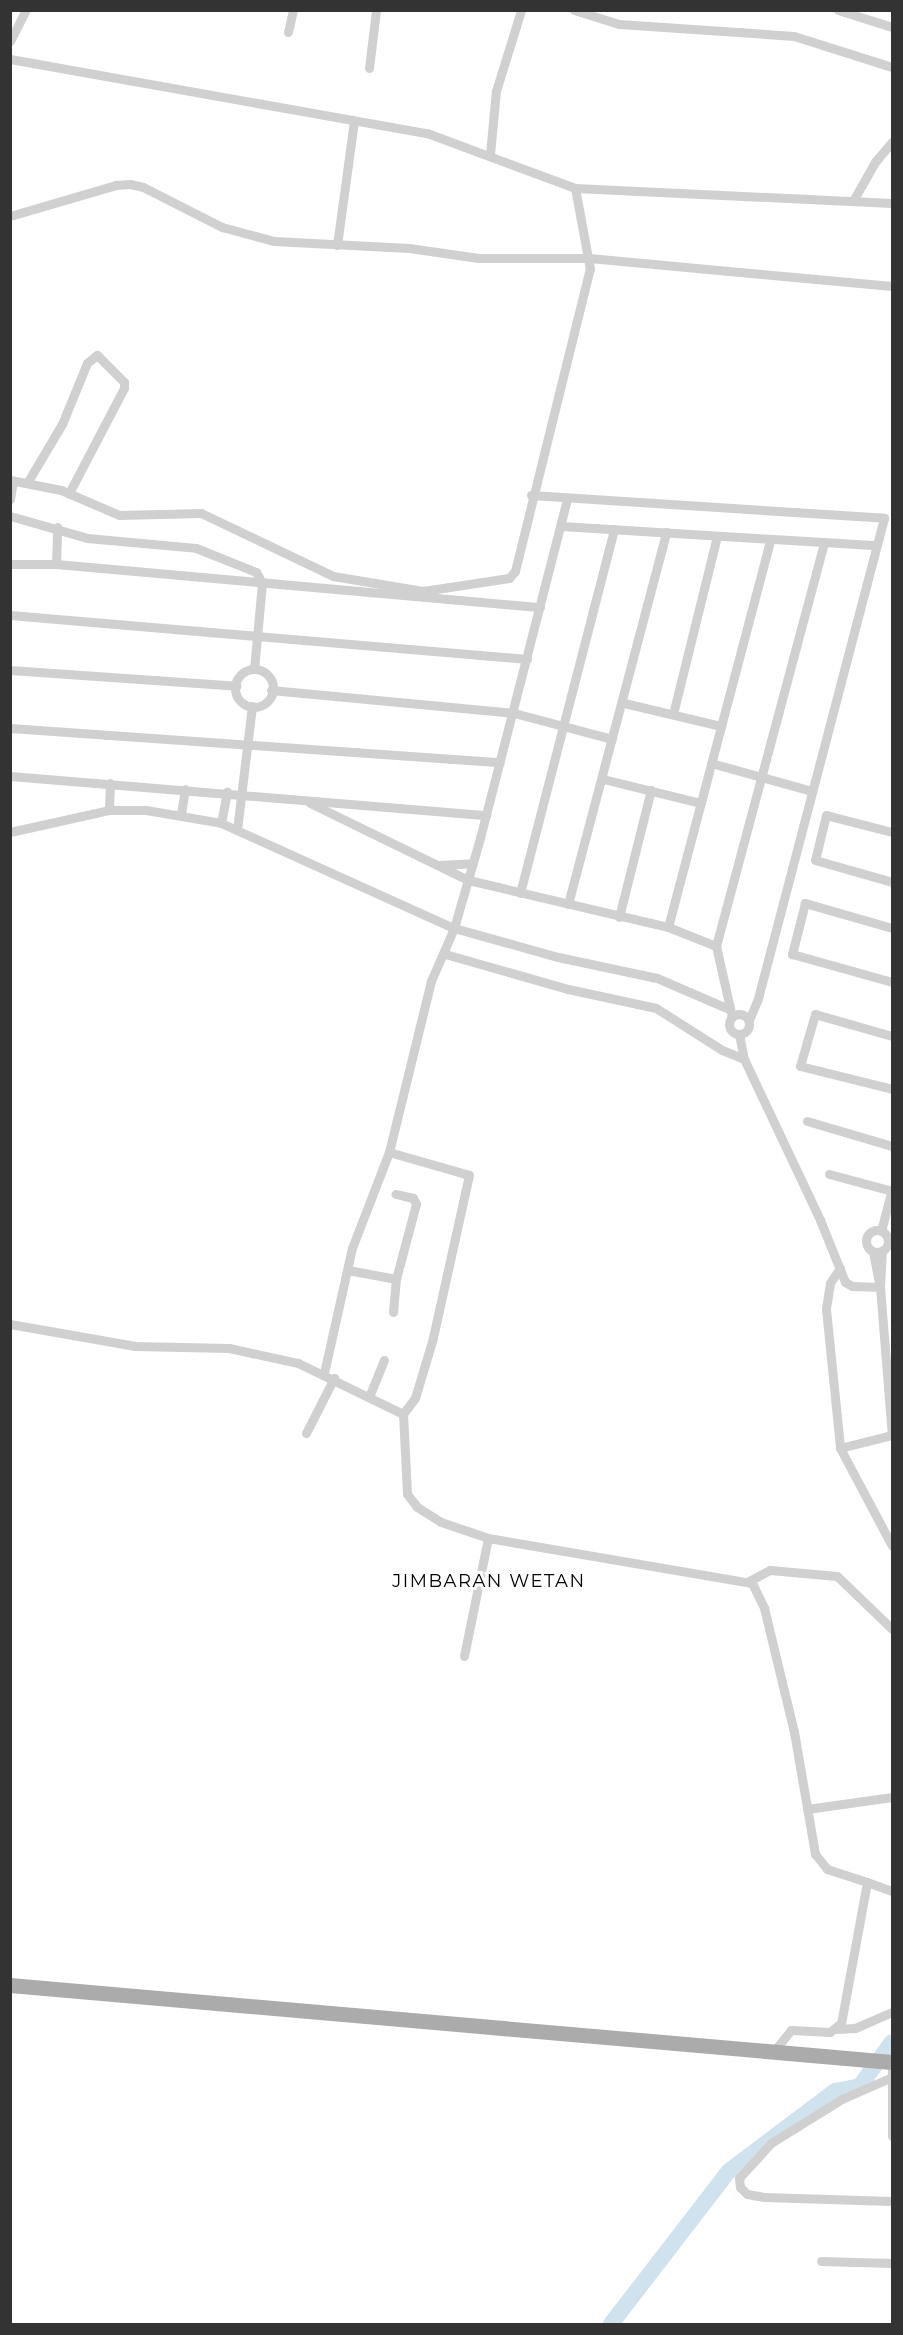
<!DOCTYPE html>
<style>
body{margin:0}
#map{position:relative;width:903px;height:2335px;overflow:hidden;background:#fff;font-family:Montserrat,sans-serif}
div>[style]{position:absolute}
.river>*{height:16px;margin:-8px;padding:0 8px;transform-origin:8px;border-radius:8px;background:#cfe2ee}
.minor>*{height:9px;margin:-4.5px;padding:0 4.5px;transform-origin:4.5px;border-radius:4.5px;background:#d0d0d0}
.minor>.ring{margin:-4.5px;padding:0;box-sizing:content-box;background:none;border:9px solid #d0d0d0;border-radius:50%}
.primary>*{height:15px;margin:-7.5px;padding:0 7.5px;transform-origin:7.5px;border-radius:7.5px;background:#ababab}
span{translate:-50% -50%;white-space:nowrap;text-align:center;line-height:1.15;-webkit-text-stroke:6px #fff;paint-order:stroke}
.quarter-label{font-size:18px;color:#000;letter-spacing:1.5px}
.frame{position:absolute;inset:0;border:12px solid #333;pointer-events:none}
</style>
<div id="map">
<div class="river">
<div style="left:611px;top:2324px;width:193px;rotate:-52.4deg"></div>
<div style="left:729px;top:2171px;width:133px;rotate:-37deg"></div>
<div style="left:835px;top:2091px;width:25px;rotate:-11deg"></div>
<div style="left:860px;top:2086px;width:54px;rotate:-54deg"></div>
</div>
<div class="minor">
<div style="left:574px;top:10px;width:47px;rotate:17.3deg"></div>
<div style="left:619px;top:24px;width:175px;rotate:3.9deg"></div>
<div style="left:794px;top:36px;width:103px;rotate:17.6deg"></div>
<div style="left:838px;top:10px;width:57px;rotate:17.5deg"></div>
<div style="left:288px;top:32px;width:23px;rotate:-77deg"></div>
<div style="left:10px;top:41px;width:35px;rotate:-63deg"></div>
<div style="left:10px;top:59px;width:424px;rotate:10.1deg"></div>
<div style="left:427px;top:133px;width:158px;rotate:20.4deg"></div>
<div style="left:575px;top:188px;width:317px;rotate:2.7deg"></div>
<div style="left:369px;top:68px;width:58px;rotate:-83.1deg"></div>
<div style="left:490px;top:154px;width:63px;rotate:-84.6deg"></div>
<div style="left:496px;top:91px;width:85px;rotate:-72.8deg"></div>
<div style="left:853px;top:201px;width:45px;rotate:-60.6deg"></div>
<div style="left:875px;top:162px;width:26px;rotate:-50deg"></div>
<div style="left:10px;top:216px;width:110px;rotate:-16.3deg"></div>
<div style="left:116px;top:185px;width:14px;rotate:-4deg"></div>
<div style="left:130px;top:184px;width:13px;rotate:13deg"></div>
<div style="left:143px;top:187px;width:89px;rotate:26.9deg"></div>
<div style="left:222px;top:227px;width:54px;rotate:15.1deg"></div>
<div style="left:274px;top:241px;width:135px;rotate:3deg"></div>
<div style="left:409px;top:248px;width:70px;rotate:8.2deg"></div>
<div style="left:478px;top:258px;width:111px"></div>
<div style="left:589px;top:258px;width:304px;rotate:5.3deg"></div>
<div style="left:337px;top:245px;width:125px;rotate:-82.2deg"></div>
<div style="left:10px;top:480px;width:52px;rotate:11.1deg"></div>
<div style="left:61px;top:490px;width:63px;rotate:23.3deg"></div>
<div style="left:119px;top:515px;width:82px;rotate:-1.4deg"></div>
<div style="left:201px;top:513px;width:146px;rotate:25.5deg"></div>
<div style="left:333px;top:576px;width:91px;rotate:9.5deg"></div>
<div style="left:423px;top:591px;width:87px;rotate:-8.6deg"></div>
<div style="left:509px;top:578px;width:9px;rotate:-49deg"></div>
<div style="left:515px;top:571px;width:311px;rotate:-76.1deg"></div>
<div style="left:590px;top:269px;width:82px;rotate:-100.5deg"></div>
<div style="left:27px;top:483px;width:69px;rotate:-59.3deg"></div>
<div style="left:62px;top:424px;width:66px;rotate:-67.7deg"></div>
<div style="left:87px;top:363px;width:13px;rotate:-39deg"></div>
<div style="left:97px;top:355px;width:38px;rotate:45deg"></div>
<div style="left:124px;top:382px;width:6px;rotate:90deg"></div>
<div style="left:124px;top:388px;width:119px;rotate:117.6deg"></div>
<div style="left:531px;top:495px;width:354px;rotate:3.7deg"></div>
<div style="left:884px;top:518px;width:499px;rotate:104.7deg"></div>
<div style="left:757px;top:1001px;width:21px;rotate:113deg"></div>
<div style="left:10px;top:499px;width:18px;rotate:-81deg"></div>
<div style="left:10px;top:516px;width:80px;rotate:15.9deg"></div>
<div style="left:87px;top:538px;width:109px;rotate:5.2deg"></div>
<div style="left:196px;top:548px;width:65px;rotate:21.8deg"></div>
<div style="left:256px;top:572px;width:13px;rotate:61deg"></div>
<div style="left:262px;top:583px;width:86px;rotate:95.3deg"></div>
<div style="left:561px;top:526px;width:316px;rotate:3.5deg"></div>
<div style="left:10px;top:564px;width:46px"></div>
<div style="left:56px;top:564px;width:486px;rotate:5.1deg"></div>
<div style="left:56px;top:564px;width:37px;rotate:-88deg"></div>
<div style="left:10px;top:615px;width:519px;rotate:4.86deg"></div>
<div class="ring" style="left:235px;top:669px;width:29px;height:29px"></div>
<div style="left:10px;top:670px;width:227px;rotate:4deg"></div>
<div style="left:271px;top:690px;width:244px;rotate:5.4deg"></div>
<div style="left:514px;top:713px;width:101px;rotate:14.9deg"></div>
<div style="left:624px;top:703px;width:100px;rotate:13.3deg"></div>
<div style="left:673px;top:714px;width:183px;rotate:-76.1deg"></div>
<div style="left:10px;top:728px;width:491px;rotate:4deg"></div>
<div style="left:711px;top:763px;width:105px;rotate:15.5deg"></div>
<div style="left:10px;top:776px;width:478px;rotate:4.7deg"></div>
<div style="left:603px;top:779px;width:101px;rotate:13.8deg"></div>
<div style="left:310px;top:803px;width:176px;rotate:26deg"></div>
<div style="left:468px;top:880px;width:205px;rotate:13.2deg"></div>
<div style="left:668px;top:927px;width:52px;rotate:21.6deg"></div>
<div style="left:109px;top:810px;width:27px;rotate:-88deg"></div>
<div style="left:181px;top:814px;width:25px;rotate:-81deg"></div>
<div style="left:221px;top:823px;width:32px;rotate:-79deg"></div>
<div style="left:237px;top:830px;width:125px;rotate:-83.1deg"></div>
<div style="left:10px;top:832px;width:101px;rotate:-12.5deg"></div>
<div style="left:109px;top:810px;width:37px"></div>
<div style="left:146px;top:810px;width:76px;rotate:9.8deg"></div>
<div style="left:221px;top:823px;width:256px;rotate:24.3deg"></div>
<div style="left:454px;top:928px;width:108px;rotate:15.6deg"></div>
<div style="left:558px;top:957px;width:101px;rotate:12deg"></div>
<div style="left:657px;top:978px;width:78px;rotate:23.3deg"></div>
<div style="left:892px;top:832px;width:68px;rotate:-165.6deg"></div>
<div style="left:826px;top:815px;width:46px;rotate:103.7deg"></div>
<div style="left:815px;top:860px;width:80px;rotate:15.9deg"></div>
<div style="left:439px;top:865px;width:34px;rotate:-3deg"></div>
<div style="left:520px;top:893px;width:376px;rotate:-75.5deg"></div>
<div style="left:568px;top:904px;width:385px;rotate:-75.2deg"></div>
<div style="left:619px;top:917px;width:131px;rotate:-75.9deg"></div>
<div style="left:668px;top:927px;width:400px;rotate:-75.2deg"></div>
<div style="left:892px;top:928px;width:91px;rotate:-164deg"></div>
<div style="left:805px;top:903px;width:53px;rotate:104.3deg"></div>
<div style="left:792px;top:954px;width:104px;rotate:15.6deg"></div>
<div style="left:445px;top:954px;width:128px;rotate:15.9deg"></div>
<div style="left:568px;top:989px;width:90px;rotate:12.2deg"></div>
<div style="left:656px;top:1008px;width:78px;rotate:32.5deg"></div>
<div style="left:722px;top:1050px;width:24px;rotate:22deg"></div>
<div class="ring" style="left:729px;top:1014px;width:11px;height:11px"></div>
<div style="left:732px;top:1017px;width:73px;rotate:-102.7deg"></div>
<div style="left:716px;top:946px;width:417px;rotate:-75deg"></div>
<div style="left:739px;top:1034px;width:25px;rotate:79deg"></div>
<div style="left:744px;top:1059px;width:178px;rotate:64.7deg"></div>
<div style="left:820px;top:1220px;width:67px;rotate:68deg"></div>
<div style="left:845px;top:1282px;width:8px;rotate:30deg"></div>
<div style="left:852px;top:1286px;width:28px;rotate:2deg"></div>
<div style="left:880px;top:1287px;width:148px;rotate:85.4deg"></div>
<div style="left:892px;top:1036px;width:80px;rotate:-164.1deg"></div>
<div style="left:815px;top:1014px;width:54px;rotate:106.1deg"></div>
<div style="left:800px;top:1066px;width:95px;rotate:14deg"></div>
<div style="left:807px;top:1121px;width:89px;rotate:16.4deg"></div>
<div style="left:389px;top:1152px;width:83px;rotate:16deg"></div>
<div style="left:469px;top:1175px;width:167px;rotate:102.5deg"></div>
<div style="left:433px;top:1338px;width:63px;rotate:106.7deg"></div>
<div style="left:415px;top:1398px;width:20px;rotate:127deg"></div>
<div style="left:829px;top:1174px;width:65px;rotate:15.1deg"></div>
<div class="ring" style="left:866px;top:1230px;width:13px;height:13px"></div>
<div style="left:881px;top:1231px;width:43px;rotate:-75.3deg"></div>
<div style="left:873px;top:1252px;width:36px;rotate:79deg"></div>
<div style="left:840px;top:1268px;width:18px;rotate:124deg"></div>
<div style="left:830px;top:1283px;width:26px;rotate:99deg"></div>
<div style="left:826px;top:1309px;width:140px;rotate:84.2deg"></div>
<div style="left:840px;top:1448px;width:111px;rotate:62deg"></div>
<div style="left:348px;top:1270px;width:49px;rotate:10.6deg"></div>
<div style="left:880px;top:1287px;width:36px;rotate:-87deg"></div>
<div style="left:393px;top:1312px;width:33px;rotate:-85deg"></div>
<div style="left:396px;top:1279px;width:78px;rotate:-75.1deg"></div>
<div style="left:416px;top:1204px;width:7px;rotate:-117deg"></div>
<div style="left:413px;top:1198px;width:18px;rotate:-167deg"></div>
<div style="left:10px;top:1324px;width:127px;rotate:10deg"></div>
<div style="left:135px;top:1346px;width:94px;rotate:1.2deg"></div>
<div style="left:229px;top:1348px;width:71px;rotate:12.3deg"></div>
<div style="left:298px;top:1363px;width:117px;rotate:25.9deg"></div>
<div style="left:403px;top:1414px;width:80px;rotate:87.1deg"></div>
<div style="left:407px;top:1494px;width:16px;rotate:52deg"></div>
<div style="left:417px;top:1507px;width:28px;rotate:32deg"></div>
<div style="left:441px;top:1522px;width:50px;rotate:18.8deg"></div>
<div style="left:488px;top:1538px;width:268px;rotate:9.7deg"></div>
<div style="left:752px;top:1583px;width:28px;rotate:64deg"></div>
<div style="left:764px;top:1608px;width:128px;rotate:76.4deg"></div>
<div style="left:794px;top:1732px;width:124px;rotate:80.2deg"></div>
<div style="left:815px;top:1854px;width:19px;rotate:51deg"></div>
<div style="left:827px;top:1869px;width:42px;rotate:18deg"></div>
<div style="left:867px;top:1882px;width:143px;rotate:100.4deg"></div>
<div style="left:841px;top:2023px;width:14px;rotate:141deg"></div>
<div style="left:830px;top:2032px;width:39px;rotate:-177deg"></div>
<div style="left:791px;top:2030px;width:28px;rotate:129deg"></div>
<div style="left:324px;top:1373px;width:128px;rotate:-77.4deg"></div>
<div style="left:352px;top:1248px;width:103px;rotate:-68.9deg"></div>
<div style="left:389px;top:1152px;width:176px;rotate:-76.2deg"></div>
<div style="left:431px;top:981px;width:58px;rotate:-66.5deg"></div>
<div style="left:454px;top:928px;width:94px;rotate:-73.9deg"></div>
<div style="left:480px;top:838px;width:351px;rotate:-75.6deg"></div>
<div style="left:369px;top:1397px;width:40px;rotate:-68deg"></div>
<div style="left:306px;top:1433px;width:62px;rotate:-63deg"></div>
<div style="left:840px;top:1448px;width:54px;rotate:-14deg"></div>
<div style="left:749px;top:1581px;width:24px;rotate:-28deg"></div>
<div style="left:770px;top:1570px;width:67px;rotate:5.1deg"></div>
<div style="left:837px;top:1576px;width:76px;rotate:43.9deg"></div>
<div style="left:464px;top:1656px;width:120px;rotate:-78.5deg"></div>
<div style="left:807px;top:1809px;width:86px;rotate:-8deg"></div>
<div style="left:867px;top:1882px;width:27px;rotate:20deg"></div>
<div style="left:837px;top:2029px;width:18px;rotate:-3deg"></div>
<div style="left:855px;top:2028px;width:40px;rotate:-23.4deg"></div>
<div style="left:892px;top:2065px;width:71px;rotate:90deg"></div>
<div style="left:892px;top:2077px;width:55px;rotate:156.3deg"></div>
<div style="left:842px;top:2099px;width:84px;rotate:148.2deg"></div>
<div style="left:771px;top:2143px;width:47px;rotate:132.4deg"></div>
<div style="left:739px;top:2178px;width:9px;rotate:84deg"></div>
<div style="left:740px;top:2187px;width:10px;rotate:45deg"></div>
<div style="left:747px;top:2194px;width:17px;rotate:10deg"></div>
<div style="left:764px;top:2197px;width:128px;rotate:1.8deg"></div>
<div style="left:821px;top:2261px;width:71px;rotate:1.6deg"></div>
</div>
<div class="primary">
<div style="left:10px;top:1985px;width:885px;rotate:4.99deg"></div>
</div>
<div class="quarter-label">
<span style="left:489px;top:1581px">JIMBARAN WETAN</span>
</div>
<div class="frame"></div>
</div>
